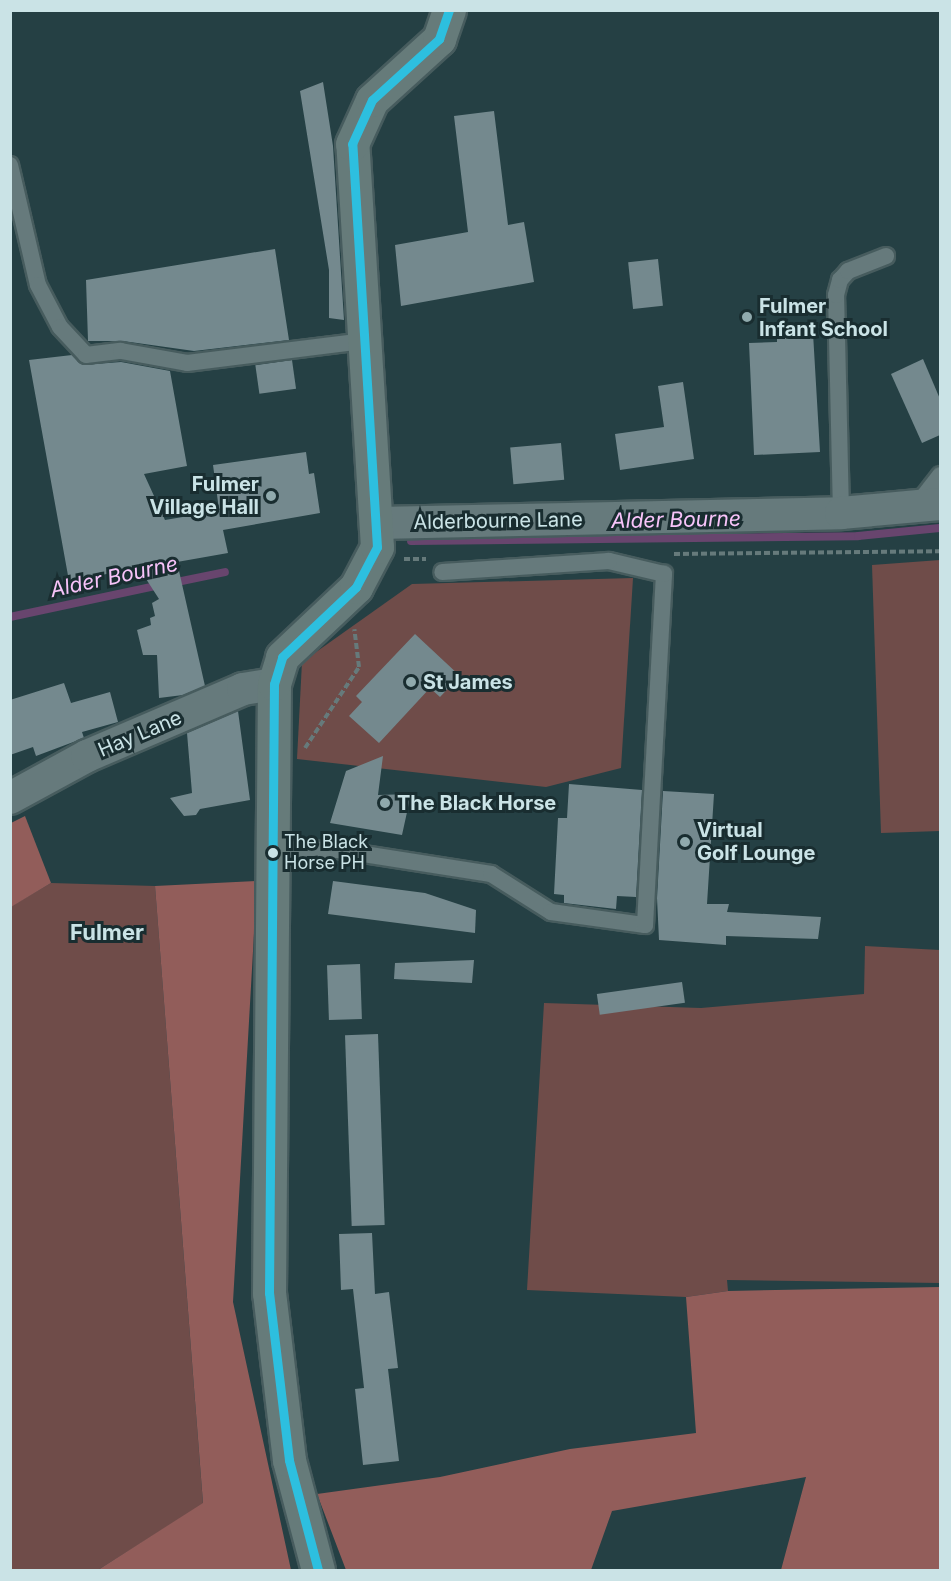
<!DOCTYPE html>
<style>
body{margin:0}
#map{position:relative;width:951px;height:1581px;overflow:hidden;background:#254044;font-family:Inter,sans-serif}
div>[style]{position:absolute}
.green>*{inset:0;background:#6f4c49}
.forest>*{inset:0;background:#925d5a}
.stream>*{height:8px;margin:-4px;padding:0 4px;transform-origin:4px;border-radius:4px;background:#68456e}
.building>*{inset:0;background:#74898e;transform-origin:0 0}
.path>*{height:4px;margin-top:-2px;transform-origin:0;background:repeating-linear-gradient(90deg,#667a7b 0 6px,transparent 0 9px)}
.roads{filter:drop-shadow(2px 0 #475c5e) drop-shadow(-2px 0 #475c5e) drop-shadow(0 2px #475c5e) drop-shadow(0 -2px #475c5e)}
.lane>*{height:16px;margin:-8px;padding:0 8px;transform-origin:8px;border-radius:8px;background:#667a7c}
.street>*{height:32px;margin:-16px;padding:0 16px;transform-origin:16px;border-radius:16px;background:#667a7c}
.secondary>*{height:33px;margin:-16.5px;padding:0 16.5px;transform-origin:16.5px;border-radius:16.5px;background:#667b7a}
.bus-1>*{height:9px;margin:-4.5px;padding:0 4.5px;transform-origin:4.5px;border-radius:4.5px;background:#2dbfdf}
.dots>*{width:16px;height:16px;translate:-50% -50%;box-sizing:border-box;border:3px solid #192d30;border-radius:50%}
span{translate:-50% -50%;white-space:nowrap;text-align:center;line-height:1.15;-webkit-text-stroke:6px #192d30;paint-order:stroke}
.bus-label{font-size:18px;color:#cae3e6}
.left{translate:0 -50%;text-align:left}
.poi-label{font-size:20px;color:#cae3e6;font-weight:700}
.right{translate:-100% -50%;text-align:right}
.street-label{font-size:20px;color:#cae3e6}
.water-label{font-size:21px;color:#f8c4fa;font-style:italic}
.quarter-label{font-size:22px;color:#cae3e6;font-weight:700}
.frame{position:absolute;inset:0;border:12px solid #cae3e6;pointer-events:none}
</style>
<div id="map">
<div class="green">
<div style="clip-path:polygon(940px 560px,940px 831px,881px 833px,872px 565px)"></div>
<div style="clip-path:polygon(633px 578px,621px 768px,546px 787px,297px 759px,302px 662px,412px 584px)"></div>
<div style="clip-path:polygon(51px 883px,155px 886px,203px 1504px,98px 1570px,11px 1570px,10px 907px)"></div>
<div style="clip-path:polygon(865px 946px,940px 950px,940px 1283px,727px 1280px,728px 1291px,686px 1297px,527px 1290px,544px 1003px,701px 1008px,864px 994px)"></div>
</div>
<div class="forest">
<div style="clip-path:polygon(25px 816px,51px 883px,11px 907px,11px 823px)"></div>
<div style="clip-path:polygon(257px 881px,233px 1302px,291px 1570px,98px 1570px,203px 1503px,155px 886px)"></div>
<div style="clip-path:polygon(940px 1287px,940px 1570px,781px 1570px,806px 1477px,612px 1511px,591px 1570px,346px 1570px,317px 1494px,440px 1477px,570px 1449px,696px 1433px,686px 1297px,728px 1291px)"></div>
</div>
<div class="stream">
<div style="left:411px;top:541px;width:447px;rotate:-0.6deg"></div>
<div style="left:858px;top:536px;width:82px;rotate:-5.6deg"></div>
<div style="left:172px;top:583px;width:54px;rotate:-11.7deg"></div>
<div style="left:10px;top:617px;width:153px;rotate:-12deg"></div>
</div>
<div class="building">
<div style="clip-path:polygon(323px 82px,333px 146px,344px 320px,329px 318px,329px 270px,300px 91px)"></div>
<div style="clip-path:polygon(494px 111px,508px 225px,524px 222px,534px 282px,401px 306px,395px 245px,468px 232px,454px 116px)"></div>
<div style="clip-path:polygon(275px 249px,289px 340px,194px 351px,123px 341px,88px 341px,86px 280px)"></div>
<div style="left:658px;top:259px;width:47px;height:30px;rotate:84deg"></div>
<div style="clip-path:polygon(813px 333px,820px 452px,754px 455px,749px 343px,777px 342px,777px 334px)"></div>
<div style="clip-path:polygon(72px 355px,83px 365px,121px 362px,170px 371px,187px 466px,144px 474px,165px 520px,218px 511px,220px 517px,213px 465px,306px 452px,309px 474px,314px 473px,320px 513px,223px 530px,228px 553px,177px 562px,205px 686px,183px 695px,159px 698px,157px 655px,143px 655px,137px 630px,151px 625px,150px 618px,155px 616px,152px 603px,159px 599px,139px 568px,69px 581px,29px 360px)"></div>
<div style="clip-path:polygon(923px 359px,940px 399px,940px 435px,922px 443px,891px 374px)"></div>
<div style="left:292px;top:360px;width:29px;height:37px;rotate:82deg"></div>
<div style="clip-path:polygon(683px 382px,694px 459px,620px 470px,615px 434px,664px 427px,658px 386px)"></div>
<div style="left:561px;top:443px;width:37px;height:51px;rotate:85deg"></div>
<div style="clip-path:polygon(415px 634px,460px 676px,440px 697px,430px 688px,379px 743px,349px 716px,362px 702px,356px 696px)"></div>
<div style="clip-path:polygon(64px 683px,71px 703px,110px 692px,118px 722px,82px 732px,84px 738px,36px 756px,33px 747px,10px 755px,10px 700px)"></div>
<div style="clip-path:polygon(238px 711px,250px 800px,200px 809px,196px 815px,184px 816px,170px 798px,192px 793px,187px 733px)"></div>
<div style="clip-path:polygon(383px 756px,378px 795px,411px 794px,402px 835px,330px 823px,346px 771px)"></div>
<div style="clip-path:polygon(569px 784px,642px 790px,636px 897px,617px 896px,616px 909px,564px 903px,564px 895px,554px 894px,558px 818px,567px 818px)"></div>
<div style="clip-path:polygon(663px 791px,714px 794px,707px 904px,729px 904px,727px 912px,821px 917px,818px 939px,726px 936px,726px 945px,659px 940px,657px 898px)"></div>
<div style="clip-path:polygon(333px 881px,425px 893px,476px 910px,475px 933px,328px 914px)"></div>
<div style="clip-path:polygon(474px 960px,472px 983px,394px 979px,395px 963px)"></div>
<div style="left:360px;top:964px;width:55px;height:33px;rotate:88deg"></div>
<div style="left:682px;top:982px;width:21px;height:86px;rotate:82deg"></div>
<div style="left:378px;top:1034px;width:191px;height:33px;rotate:88deg"></div>
<div style="clip-path:polygon(372px 1233px,375px 1294px,389px 1292px,398px 1368px,388px 1369px,399px 1461px,363px 1465px,355px 1389px,364px 1388px,353px 1289px,341px 1290px,339px 1234px)"></div>
</div>
<div class="path">
<div style="left:674px;top:554px;width:266px;rotate:-0.6deg"></div>
<div style="left:404px;top:559px;width:22px"></div>
<div style="left:305px;top:748px;width:97px;rotate:-56.3deg"></div>
<div style="left:359px;top:667px;width:38px;rotate:-97deg"></div>
</div>
<div class="roads">
<div class="lane">
<div style="left:10px;top:165px;width:123px;rotate:76.9deg"></div>
<div style="left:38px;top:285px;width:47px;rotate:62.4deg"></div>
<div style="left:60px;top:327px;width:38px;rotate:47deg"></div>
<div style="left:86px;top:355px;width:35px;rotate:-7deg"></div>
<div style="left:121px;top:351px;width:67px;rotate:10.3deg"></div>
<div style="left:187px;top:363px;width:177px;rotate:-7.1deg"></div>
<div style="left:916px;top:506px;width:39px;rotate:-52deg"></div>
<div style="left:841px;top:513px;width:218px;rotate:-91.3deg"></div>
<div style="left:836px;top:295px;width:16px;rotate:-75deg"></div>
<div style="left:840px;top:280px;width:12px;rotate:-48deg"></div>
<div style="left:848px;top:271px;width:41px;rotate:-21.5deg"></div>
<div style="left:271px;top:849px;width:67px;rotate:0.9deg"></div>
<div style="left:338px;top:850px;width:155px;rotate:8.9deg"></div>
<div style="left:491px;top:874px;width:71px;rotate:32.3deg"></div>
<div style="left:551px;top:912px;width:95px;rotate:7.9deg"></div>
<div style="left:645px;top:925px;width:352px;rotate:-86.9deg"></div>
<div style="left:664px;top:574px;width:57px;rotate:-166.7deg"></div>
<div style="left:609px;top:561px;width:167px;rotate:176.2deg"></div>
</div>
<div class="street">
<div style="left:378px;top:523px;width:463px;rotate:-1.2deg"></div>
<div style="left:841px;top:513px;width:99px;rotate:-5.2deg"></div>
<div style="left:10px;top:798px;width:88px;rotate:-28.6deg"></div>
<div style="left:87px;top:756px;width:170px;rotate:-23.2deg"></div>
<div style="left:243px;top:689px;width:31px;rotate:-9deg"></div>
</div>
<div class="secondary">
<div style="left:318px;top:1570px;width:114px;rotate:-104.8deg"></div>
<div style="left:289px;top:1460px;width:168px;rotate:-96.8deg"></div>
<div style="left:269px;top:1293px;width:609px;rotate:-89.53deg"></div>
<div style="left:274px;top:684px;width:28px;rotate:-73deg"></div>
<div style="left:282px;top:657px;width:102px;rotate:-43.4deg"></div>
<div style="left:356px;top:587px;width:45px;rotate:-62.3deg"></div>
<div style="left:377px;top:547px;width:404px;rotate:-93.5deg"></div>
<div style="left:352px;top:144px;width:48px;rotate:-65.6deg"></div>
<div style="left:372px;top:100px;width:91px;rotate:-42.3deg"></div>
<div style="left:439px;top:39px;width:31px;rotate:-71deg"></div>
</div>
</div>
<div class="bus-1">
<div style="left:318px;top:1570px;width:114px;rotate:-104.8deg"></div>
<div style="left:289px;top:1460px;width:168px;rotate:-96.8deg"></div>
<div style="left:269px;top:1293px;width:609px;rotate:-89.53deg"></div>
<div style="left:274px;top:684px;width:28px;rotate:-73deg"></div>
<div style="left:282px;top:657px;width:102px;rotate:-43.4deg"></div>
<div style="left:356px;top:587px;width:45px;rotate:-62.3deg"></div>
<div style="left:377px;top:547px;width:404px;rotate:-93.5deg"></div>
<div style="left:352px;top:144px;width:48px;rotate:-65.6deg"></div>
<div style="left:372px;top:100px;width:91px;rotate:-42.3deg"></div>
<div style="left:439px;top:39px;width:31px;rotate:-71deg"></div>
</div>
<div class="dots">
<div style="left:747px;top:317px;background:#90aaad"></div>
<div style="left:271px;top:496px;background:#90aaad"></div>
<div style="left:411px;top:682px;background:#90aaad"></div>
<div style="left:385px;top:803px;background:#90aaad"></div>
<div style="left:685px;top:842px;background:#90aaad"></div>
<div style="left:273px;top:853px;background:#cae3e6"></div>
</div>
<div class="bus-label">
<span class="left" style="left:284px;top:853px">The Black<br>Horse PH</span>
</div>
<div class="poi-label">
<span class="left" style="left:759px;top:318px">Fulmer<br>Infant School</span>
<span class="right" style="left:259px;top:496px">Fulmer<br>Village Hall</span>
<span class="left" style="left:423px;top:682px">St James</span>
<span class="left" style="left:397px;top:803px">The Black Horse</span>
<span class="left" style="left:697px;top:842px">Virtual<br>Golf Lounge</span>
</div>
<div class="street-label">
<span style="left:498px;top:521px;rotate:-1deg">Alderbourne Lane</span>
<span style="left:140px;top:734px;rotate:-23deg">Hay Lane</span>
</div>
<div class="water-label">
<span style="left:676px;top:520px;rotate:-1deg">Alder Bourne</span>
<span style="left:114px;top:577px;rotate:-12deg">Alder Bourne</span>
</div>
<div class="quarter-label">
<span style="left:107px;top:933px">Fulmer</span>
</div>
<div class="frame"></div>
</div>
